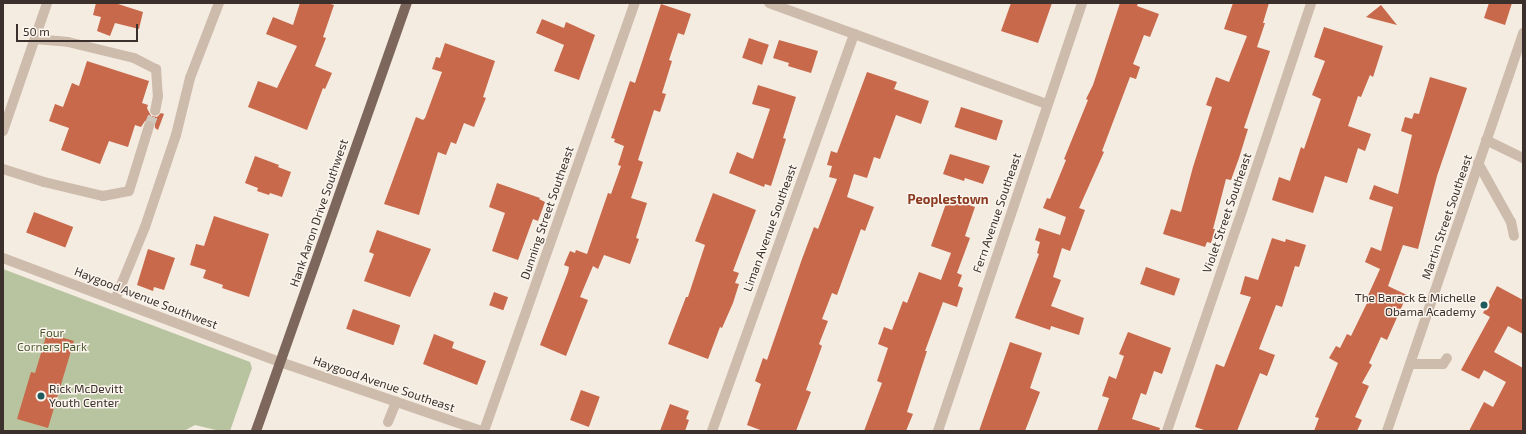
<!DOCTYPE html>
<style>
body{margin:0}
#map{position:relative;width:1526px;height:434px;overflow:hidden;background:#f4ebe1;font-family:"Exo 2",sans-serif}
div>[style]{position:absolute}
.green>*{inset:0;background:#b8c4a0}
.building>*{inset:0;background:#c8694b;transform-origin:0 0}
.minor-tunnel>*{height:10px;margin-top:-5px;transform-origin:0;background:repeating-linear-gradient(90deg,#cfc6bd 0 10px,transparent 0 15px)}
.minor>*{height:10px;margin:-5px;padding:0 5px;transform-origin:5px;border-radius:5px;background:#cdbbac}
.major>*{height:10px;margin:-5px;padding:0 5px;transform-origin:5px;border-radius:5px;background:#7d675c}
.dots>*{width:11px;height:11px;translate:-50% -50%;box-sizing:border-box;border:2px solid #fbf5ee;border-radius:50%}
span{translate:-50% -50%;white-space:nowrap;text-align:center;line-height:1.15;-webkit-text-stroke:3px #fbf5ee;paint-order:stroke}
.street-label{font-size:12px;color:#3b302b}
.poi-label{font-size:12px;color:#3b302b}
.right{translate:-100% -50%;text-align:right}
.left{translate:0 -50%;text-align:left}
.park-label{font-size:12px;color:#4a5a2e}
.neighbourhood-label{font-size:13px;color:#8c3b22;font-weight:700}
.frame{position:absolute;inset:0;border:4px solid #3b302b;pointer-events:none}
.scale{position:absolute;left:16px;top:24px;width:122px;height:18px;box-sizing:border-box;border:2px solid #3b302b;border-top:0;padding-left:5px;font-size:12px;line-height:14px;white-space:nowrap;color:#3b302b;-webkit-text-stroke:3px #fbf5ee;paint-order:stroke}
</style>
<div id="map">
<div class="green">
<div style="clip-path:polygon(3px 269px,250px 362px,252px 368px,230px 431px,220px 431px,195px 425px,184px 431px,3px 431px)"></div>
</div>
<div class="building">
<div style="clip-path:polygon(96px 3px,115px 3px,143px 12px,139px 29px,115px 23px,110px 36px,97px 31px,101px 17px,93px 15px)"></div>
<div style="clip-path:polygon(300px 3px,327px 3px,334px 5px,323px 37px,326px 38px,315px 66px,332px 73px,325px 89px,323px 88px,307px 130px,248px 107px,258px 81px,277px 88px,297px 46px,266px 34px,273px 17px,293px 25px)"></div>
<div style="clip-path:polygon(1011px 3px,1052px 3px,1038px 43px,1001px 31px)"></div>
<div style="clip-path:polygon(1120px 3px,1138px 3px,1137px 6px,1159px 14px,1150px 37px,1144px 35px,1133px 64px,1140px 67px,1136px 79px,1130px 77px,1102px 151px,1104px 152px,1079px 208px,1085px 210px,1070px 251px,1062px 248px,1053px 277px,1061px 280px,1051px 306px,1084px 318px,1079px 335px,1051px 326px,1050px 330px,1015px 318px,1039px 254px,1037px 253px,1040px 242px,1035px 240px,1039px 228px,1060px 235px,1066px 217px,1043px 208px,1047px 198px,1050px 199px,1066px 160px,1064px 159px,1088px 100px,1086px 99px,1093px 85px)"></div>
<div style="clip-path:polygon(1233px 3px,1269px 3px,1263px 23px,1265px 23px,1257px 47px,1270px 51px,1244px 128px,1248px 129px,1239px 158px,1231px 180px,1226px 179px,1213px 229px,1215px 229px,1211px 243px,1207px 242px,1205px 247px,1163px 234px,1171px 209px,1181px 212px,1193px 167px,1212px 107px,1206px 105px,1216px 77px,1229px 82px,1247px 36px,1224px 29px)"></div>
<div style="clip-path:polygon(1489px 3px,1512px 3px,1505px 25px,1484px 18px)"></div>
<div style="clip-path:polygon(661px 4px,691px 14px,684px 35px,678px 33px,669px 60px,672px 61px,662px 93px,666px 94px,660px 112px,654px 110px,638px 160px,643px 162px,631px 198px,647px 203px,636px 238px,639px 239px,630px 264px,604px 255px,598px 269px,593px 266px,580px 297px,588px 300px,566px 356px,540px 345px,568px 272px,569px 267px,564px 265px,570px 251px,575px 253px,576px 250px,587px 254px,608px 193px,611px 194px,621px 166px,618px 165px,624px 146px,614px 142px,615px 139px,611px 138px,630px 81px,635px 83px)"></div>
<div style="clip-path:polygon(1381px 5px,1397px 25px,1366px 17px)"></div>
<div style="clip-path:polygon(542px 19px,564px 28px,566px 22px,595px 35px,579px 80px,554px 71px,564px 45px,536px 33px)"></div>
<div style="clip-path:polygon(1324px 27px,1383px 46px,1373px 77px,1370px 75px,1361px 97px,1358px 96px,1348px 126px,1371px 134px,1365px 151px,1358px 148px,1347px 183px,1325px 176px,1313px 213px,1272px 200px,1279px 177px,1290px 181px,1301px 147px,1304px 149px,1321px 99px,1312px 95px,1325px 61px,1314px 57px)"></div>
<div style="left:749px;top:38px;width:21px;height:21px;rotate:19deg"></div>
<div style="clip-path:polygon(779px 40px,818px 51px,811px 73px,788px 66px,789px 63px,773px 58px)"></div>
<div style="clip-path:polygon(445px 43px,495px 61px,483px 97px,486px 98px,474px 127px,464px 123px,456px 144px,451px 142px,446px 155px,438px 152px,419px 215px,384px 204px,416px 117px,423px 120px,425px 118px,442px 72px,432px 69px,436px 57px,440px 58px)"></div>
<div style="clip-path:polygon(87px 61px,149px 81px,142px 103px,148px 105px,147px 108px,151px 116px,157px 117px,161px 113px,164px 114px,158px 130px,155px 128px,155px 124px,151px 120px,145px 121px,141px 127px,135px 125px,128px 147px,109px 141px,100px 164px,61px 150px,69px 128px,49px 121px,55px 104px,63px 107px,72px 83px,79px 86px)"></div>
<div style="clip-path:polygon(867px 72px,897px 82px,894px 89px,929px 101px,921px 124px,896px 115px,880px 159px,874px 157px,867px 178px,854px 174px,847px 197px,874px 207px,865px 231px,861px 229px,837px 295px,832px 293px,822px 319px,828px 321px,819px 344px,822px 346px,806px 390px,811px 392px,796px 431px,763px 431px,747px 425px,761px 384px,755px 381px,763px 358px,767px 360px,802px 259px,814px 227px,818px 229px,837px 179px,829px 177px,832px 166px,827px 165px,831px 151px,837px 153px)"></div>
<div style="clip-path:polygon(1430px 77px,1467px 88px,1437px 176px,1418px 249px,1403px 245px,1388px 286px,1407px 295px,1387px 340px,1381px 337px,1369px 363px,1372px 365px,1362px 383px,1369px 386px,1355px 417px,1362px 420px,1357px 431px,1314px 431px,1319px 418px,1315px 417px,1338px 363px,1329px 358px,1336px 346px,1340px 348px,1347px 334px,1351px 336px,1368px 301px,1366px 300px,1380px 269px,1365px 262px,1371px 247px,1381px 251px,1393px 207px,1369px 199px,1374px 185px,1398px 194px,1412px 135px,1401px 131px,1405px 117px,1412px 119px,1414px 113px,1419px 114px)"></div>
<div style="clip-path:polygon(758px 85px,796px 97px,783px 138px,786px 139px,771px 186px,765px 184px,764px 187px,729px 173px,737px 152px,753px 159px,770px 109px,752px 104px)"></div>
<div style="left:961px;top:107px;width:44px;height:21px;rotate:18deg"></div>
<div style="clip-path:polygon(950px 154px,990px 166px,983px 184px,965px 178px,964px 181px,943px 174px)"></div>
<div style="clip-path:polygon(255px 156px,279px 165px,278px 167px,291px 172px,282px 197px,270px 193px,269px 195px,257px 191px,258px 188px,245px 183px)"></div>
<div style="clip-path:polygon(497px 183px,540px 198px,539px 199px,545px 202px,538px 221px,533px 219px,518px 260px,492px 251px,505px 213px,489px 207px)"></div>
<div style="clip-path:polygon(713px 193px,756px 210px,733px 271px,739px 273px,735px 283px,739px 284px,733px 303px,722px 328px,720px 327px,708px 359px,668px 344px,686px 297px,688px 297px,705px 245px,695px 241px)"></div>
<div style="clip-path:polygon(948px 198px,975px 207px,965px 236px,970px 238px,957px 273px,962px 275px,958px 286px,963px 288px,957px 307px,943px 302px,925px 351px,927px 351px,907px 412px,913px 414px,906px 431px,864px 431px,882px 383px,877px 381px,888px 348px,878px 344px,884px 327px,892px 330px,903px 301px,907px 303px,919px 272px,941px 280px,951px 253px,931px 246px)"></div>
<div style="left:34px;top:212px;width:42px;height:22px;rotate:21deg"></div>
<div style="clip-path:polygon(214px 216px,269px 234px,249px 297px,222px 288px,223px 285px,203px 278px,206px 270px,190px 265px,196px 244px,204px 246px)"></div>
<div style="clip-path:polygon(377px 230px,431px 249px,410px 297px,364px 281px,374px 254px,369px 252px)"></div>
<div style="clip-path:polygon(1272px 238px,1285px 242px,1286px 239px,1306px 245px,1299px 267px,1295px 266px,1282px 307px,1276px 305px,1259px 349px,1275px 355px,1267px 376px,1260px 373px,1237px 431px,1207px 431px,1195px 427px,1216px 364px,1224px 367px,1251px 297px,1240px 294px,1245px 276px,1258px 280px)"></div>
<div style="clip-path:polygon(148px 249px,175px 258px,164px 290px,154px 287px,153px 291px,137px 285px)"></div>
<div style="left:1146px;top:267px;width:36px;height:18px;rotate:19deg"></div>
<div style="clip-path:polygon(1497px 286px,1523px 300px,1523px 334px,1508px 326px,1494px 352px,1523px 368px,1523px 431px,1469px 431px,1484px 402px,1493px 407px,1506px 382px,1484px 370px,1479px 379px,1461px 370px,1490px 317px,1483px 313px)"></div>
<div style="left:494px;top:292px;width:15px;height:14px;rotate:20deg"></div>
<div style="left:353px;top:309px;width:50px;height:21px;rotate:19deg"></div>
<div style="clip-path:polygon(1128px 332px,1171px 348px,1162px 374px,1154px 371px,1146px 395px,1141px 393px,1132px 419px,1160px 428px,1159px 431px,1097px 431px,1109px 398px,1102px 396px,1109px 376px,1116px 379px,1124px 356px,1119px 354px)"></div>
<div style="clip-path:polygon(47px 333px,74px 341px,48px 428px,17px 419px,31px 372px,35px 373px)"></div>
<div style="clip-path:polygon(434px 334px,454px 342px,452px 348px,486px 361px,477px 385px,423px 364px)"></div>
<div style="clip-path:polygon(1010px 342px,1042px 353px,1030px 388px,1040px 392px,1025px 431px,979px 431px)"></div>
<div style="left:581px;top:390px;width:20px;height:32px;rotate:20deg"></div>
<div style="clip-path:polygon(670px 404px,689px 411px,686px 419px,689px 420px,685px 431px,660px 431px)"></div>
</div>
<div class="minor-tunnel">
<div style="left:149px;top:126px;width:16px;rotate:-68deg"></div>
</div>
<div class="minor">
<div style="left:769px;top:3px;width:296px;rotate:20deg"></div>
<div style="left:35px;top:39px;width:33px;rotate:5deg"></div>
<div style="left:68px;top:42px;width:68px;rotate:13.6deg"></div>
<div style="left:134px;top:58px;width:25px;rotate:27deg"></div>
<div style="left:156px;top:69px;width:27px;rotate:86deg"></div>
<div style="left:158px;top:96px;width:15px;rotate:101deg"></div>
<div style="left:3px;top:131px;width:135px;rotate:-71deg"></div>
<div style="left:1486px;top:140px;width:41px;rotate:25.9deg"></div>
<div style="left:1478px;top:163px;width:68px;rotate:60.8deg"></div>
<div style="left:1511px;top:222px;width:14px;rotate:78deg"></div>
<div style="left:3px;top:169px;width:43px;rotate:17.6deg"></div>
<div style="left:44px;top:182px;width:61px;rotate:13.3deg"></div>
<div style="left:103px;top:196px;width:26px;rotate:-11deg"></div>
<div style="left:129px;top:191px;width:68px;rotate:-72.9deg"></div>
<div style="left:3px;top:258px;width:296px;rotate:20.6deg"></div>
<div style="left:280px;top:362px;width:213px;rotate:18.9deg"></div>
<div style="left:115px;top:300px;width:79px;rotate:-67.7deg"></div>
<div style="left:145px;top:227px;width:97px;rotate:-71.4deg"></div>
<div style="left:176px;top:135px;width:59px;rotate:-76.2deg"></div>
<div style="left:190px;top:78px;width:80px;rotate:-68.9deg"></div>
<div style="left:1410px;top:364px;width:33px"></div>
<div style="left:1443px;top:364px;width:7px;rotate:-56deg"></div>
<div style="left:388px;top:422px;width:22px;rotate:-68deg"></div>
<div style="left:484px;top:431px;width:454px;rotate:-70.6deg"></div>
<div style="left:712px;top:431px;width:422px;rotate:-70.3deg"></div>
<div style="left:938px;top:431px;width:452px;rotate:-71.4deg"></div>
<div style="left:1167px;top:431px;width:223px;rotate:-71.2deg"></div>
<div style="left:1239px;top:220px;width:229px;rotate:-71.6deg"></div>
<div style="left:1387px;top:431px;width:421px;rotate:-71.1deg"></div>
</div>
<div class="major">
<div style="left:256px;top:431px;width:454px;rotate:-70.6deg"></div>
</div>
<div class="dots">
<div style="left:1484px;top:305px;background:#1f5a5e"></div>
<div style="left:41px;top:396px;background:#1f5a5e"></div>
</div>
<div class="street-label">
<span style="left:319px;top:213px;rotate:-71deg">Hank Aaron Drive Southwest</span>
<span style="left:547px;top:213px;rotate:-71deg">Dunning Street Southeast</span>
<span style="left:997px;top:213px;rotate:-71deg">Fern Avenue Southeast</span>
<span style="left:1227px;top:213px;rotate:-71deg">Violet Street Southeast</span>
<span style="left:1447px;top:217px;rotate:-71deg">Martin Street Southeast</span>
<span style="left:770px;top:228px;rotate:-70deg">Liman Avenue Southeast</span>
<span style="left:146px;top:298px;rotate:21deg">Haygood Avenue Southwest</span>
<span style="left:384px;top:384px;rotate:19deg">Haygood Avenue Southeast</span>
</div>
<div class="poi-label">
<span class="right" style="left:1476px;top:305px">The Barack &amp; Michelle<br>Obama Academy</span>
<span class="left" style="left:49px;top:396px">Rick McDevitt<br>Youth Center</span>
</div>
<div class="park-label">
<span style="left:52px;top:340px">Four<br>Corners Park</span>
</div>
<div class="neighbourhood-label">
<span style="left:948px;top:199px">Peoplestown</span>
</div>
<div class="frame"></div>
<div class="scale">50 m</div>
</div>
